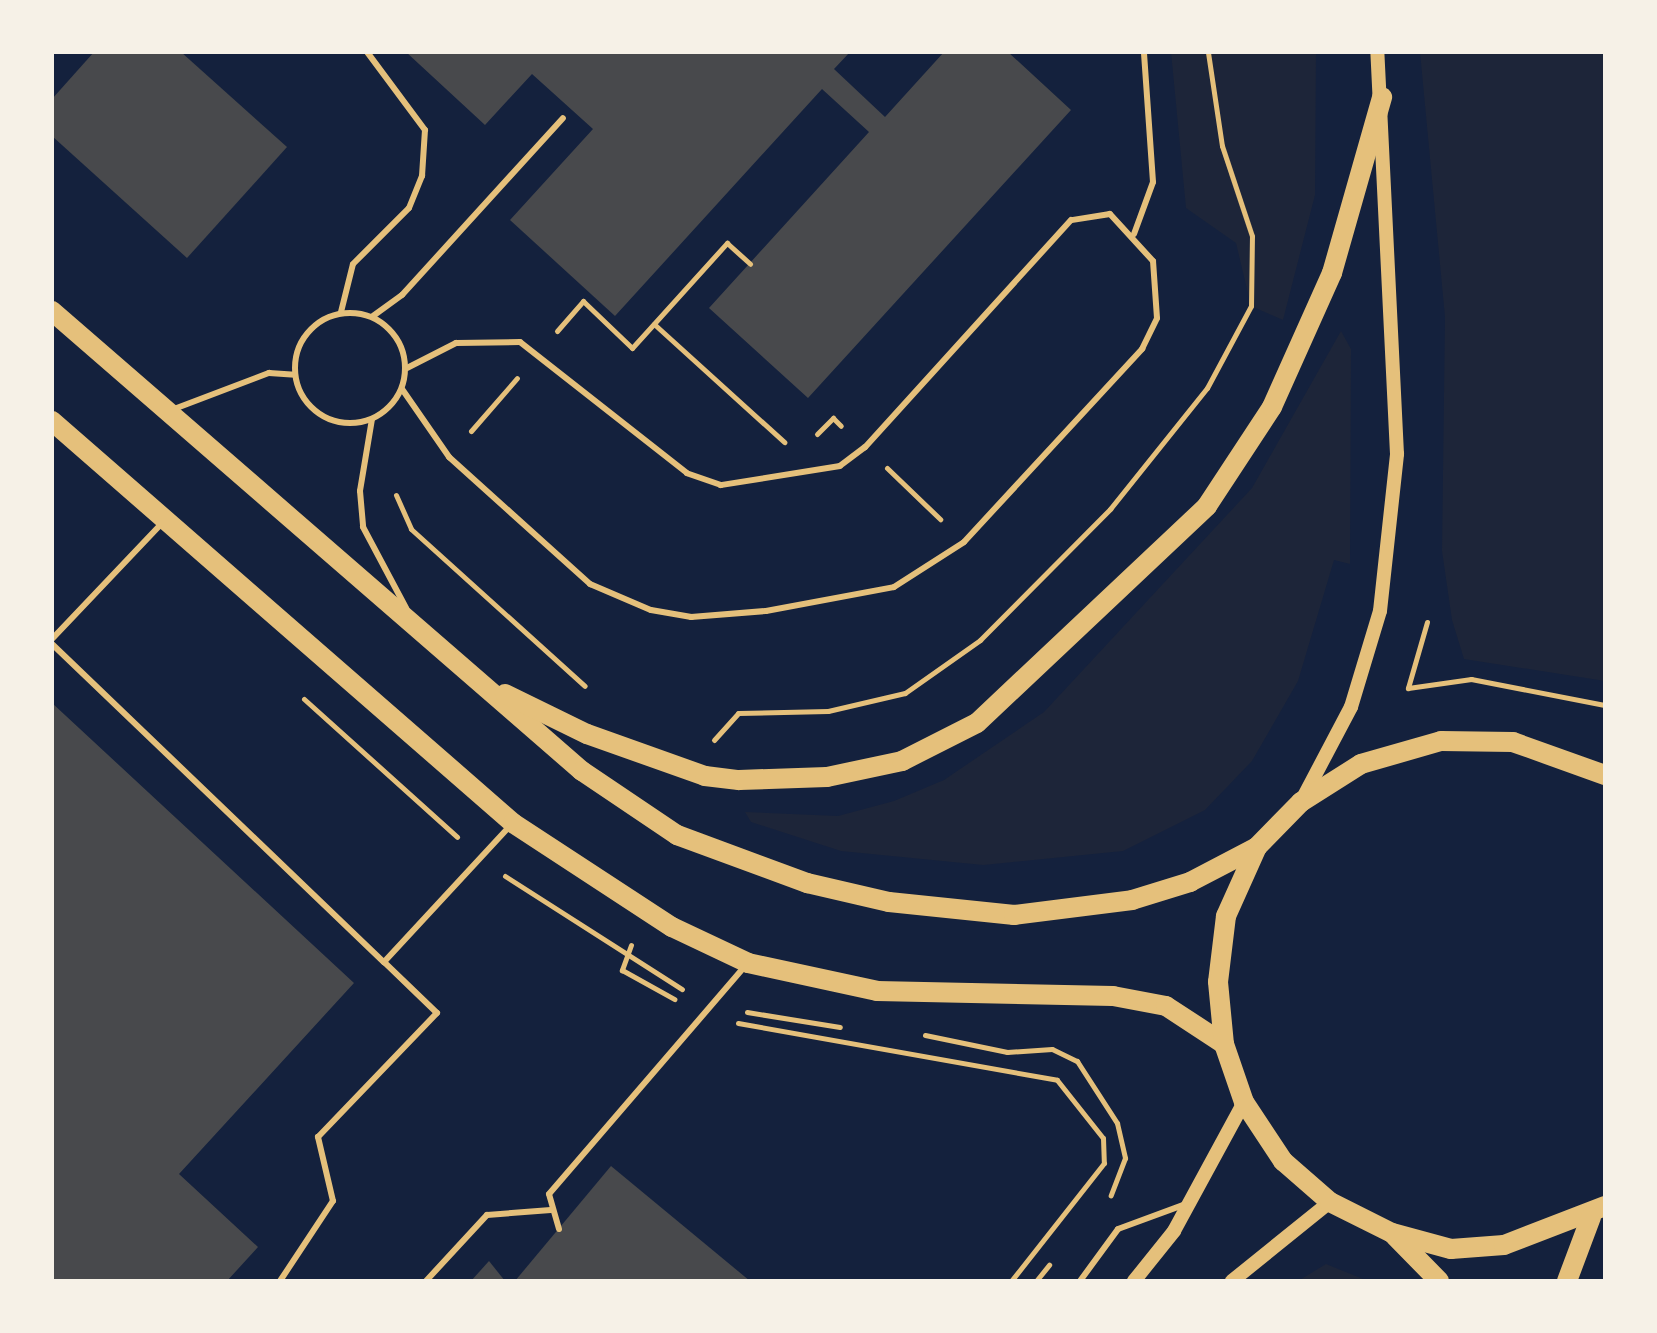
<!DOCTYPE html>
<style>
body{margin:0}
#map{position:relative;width:1657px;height:1333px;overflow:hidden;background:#14213d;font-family:"Source Sans 3",sans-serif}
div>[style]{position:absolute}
.green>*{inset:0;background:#1d2539}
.building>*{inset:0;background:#48494c}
.path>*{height:5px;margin:-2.5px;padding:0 2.5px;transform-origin:2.5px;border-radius:2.5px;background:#e5c07b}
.service>*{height:6px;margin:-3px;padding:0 3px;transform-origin:3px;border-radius:3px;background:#e5c07b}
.service>.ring{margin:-3px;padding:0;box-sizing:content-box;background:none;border:6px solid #e5c07b;border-radius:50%}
.tertiary>*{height:14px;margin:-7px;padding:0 7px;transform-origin:7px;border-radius:7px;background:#e5c07b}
.primary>*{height:20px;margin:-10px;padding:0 10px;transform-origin:10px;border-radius:10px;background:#e5c07b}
span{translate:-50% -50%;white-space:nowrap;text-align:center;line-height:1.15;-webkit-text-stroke:6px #f6f1e7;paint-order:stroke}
.frame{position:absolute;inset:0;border:54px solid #f6f1e7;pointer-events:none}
</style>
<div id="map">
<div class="green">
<div style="clip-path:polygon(1171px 52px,1316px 52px,1315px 195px,1283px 320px,1251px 306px,1236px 243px,1186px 208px)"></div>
<div style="clip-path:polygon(1420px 52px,1605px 52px,1605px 681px,1464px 659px,1452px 620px,1442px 551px,1445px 317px)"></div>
<div style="clip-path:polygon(1341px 331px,1351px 349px,1350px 564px,1334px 560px,1298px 681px,1252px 761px,1205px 810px,1123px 851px,983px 865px,841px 851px,751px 822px,745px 812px,838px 816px,894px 801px,944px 780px,1044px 712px,1252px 488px)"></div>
<div style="clip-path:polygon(1326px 1264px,1368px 1281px,1369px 1281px,1298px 1281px)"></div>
</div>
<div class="building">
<div style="clip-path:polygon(94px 52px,181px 52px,287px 147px,187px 258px,52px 136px,52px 99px)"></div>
<div style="clip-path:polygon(406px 52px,850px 52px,834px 69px,885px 117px,944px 52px,1008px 52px,1071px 110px,808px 398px,709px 308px,869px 132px,822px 89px,615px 316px,510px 220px,593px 129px,532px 74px,485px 125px)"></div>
<div style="clip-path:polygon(52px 703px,354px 983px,179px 1174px,258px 1247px,227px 1281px,52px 1281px)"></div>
<div style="clip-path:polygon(611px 1166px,750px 1281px,515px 1281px)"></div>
<div style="clip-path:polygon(489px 1261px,505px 1281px,471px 1281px)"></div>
</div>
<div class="path">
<div style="left:654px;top:324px;width:176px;rotate:42.2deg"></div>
<div style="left:557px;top:331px;width:40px;rotate:-49deg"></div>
<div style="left:583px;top:301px;width:68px;rotate:43.8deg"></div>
<div style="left:632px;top:348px;width:142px;rotate:-47.9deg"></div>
<div style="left:727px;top:243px;width:31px;rotate:42deg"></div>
<div style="left:471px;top:431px;width:70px;rotate:-49deg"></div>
<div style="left:817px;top:434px;width:23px;rotate:-45deg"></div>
<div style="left:833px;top:418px;width:11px;rotate:45deg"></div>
<div style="left:887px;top:468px;width:74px;rotate:43.9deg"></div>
<div style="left:396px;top:495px;width:37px;rotate:66deg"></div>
<div style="left:411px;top:529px;width:234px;rotate:42.1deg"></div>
<div style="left:1427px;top:622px;width:69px;rotate:106.1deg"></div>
<div style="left:1408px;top:688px;width:64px;rotate:-8.1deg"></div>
<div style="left:1471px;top:679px;width:136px;rotate:11deg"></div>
<div style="left:304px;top:699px;width:206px;rotate:42deg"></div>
<div style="left:714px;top:740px;width:36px;rotate:-48deg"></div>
<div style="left:738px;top:713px;width:90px;rotate:-1.3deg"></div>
<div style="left:828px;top:711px;width:79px;rotate:-13.2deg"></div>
<div style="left:905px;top:693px;width:92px;rotate:-35.2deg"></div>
<div style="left:980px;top:640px;width:185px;rotate:-45.2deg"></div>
<div style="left:1110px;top:509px;width:155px;rotate:-51.3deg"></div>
<div style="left:1207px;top:388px;width:93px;rotate:-61.8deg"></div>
<div style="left:1251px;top:306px;width:70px;rotate:-89.2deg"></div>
<div style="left:1252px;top:236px;width:95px;rotate:-108.4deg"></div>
<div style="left:1222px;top:146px;width:95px;rotate:-98.5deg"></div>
<div style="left:505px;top:876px;width:210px;rotate:32.6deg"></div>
<div style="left:631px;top:945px;width:27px;rotate:110deg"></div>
<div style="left:622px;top:970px;width:60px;rotate:29.1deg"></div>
<div style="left:747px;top:1012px;width:94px;rotate:9.2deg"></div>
<div style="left:738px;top:1023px;width:324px;rotate:10.1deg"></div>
<div style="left:1057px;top:1080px;width:74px;rotate:51.6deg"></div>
<div style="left:1103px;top:1138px;width:25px;rotate:88deg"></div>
<div style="left:1104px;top:1163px;width:150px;rotate:128.2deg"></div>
<div style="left:925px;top:1035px;width:84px;rotate:11.7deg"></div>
<div style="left:1007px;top:1052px;width:45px;rotate:-3.8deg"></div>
<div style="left:1052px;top:1049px;width:28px;rotate:26deg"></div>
<div style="left:1077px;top:1061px;width:74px;rotate:57.2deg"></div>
<div style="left:1117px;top:1123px;width:36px;rotate:77deg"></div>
<div style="left:1125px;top:1158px;width:40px;rotate:111deg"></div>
<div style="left:1036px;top:1281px;width:21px;rotate:-51deg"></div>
</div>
<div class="service">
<div style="left:1134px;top:234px;width:55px;rotate:-69.9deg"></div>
<div style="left:1153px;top:182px;width:130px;rotate:-94deg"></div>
<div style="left:341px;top:312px;width:49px;rotate:-76deg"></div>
<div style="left:353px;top:264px;width:79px;rotate:-45deg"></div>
<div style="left:409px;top:208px;width:35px;rotate:-68deg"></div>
<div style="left:422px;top:176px;width:46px;rotate:-86.3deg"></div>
<div style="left:425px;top:130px;width:97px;rotate:-126.6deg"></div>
<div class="ring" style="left:295px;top:313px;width:104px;height:104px"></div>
<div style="left:373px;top:316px;width:36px;rotate:-36deg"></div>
<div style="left:402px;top:295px;width:239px;rotate:-47.7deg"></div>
<div style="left:402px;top:389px;width:83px;rotate:55.3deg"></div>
<div style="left:449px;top:457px;width:190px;rotate:42deg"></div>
<div style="left:590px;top:584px;width:66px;rotate:23.1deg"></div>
<div style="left:651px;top:610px;width:41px;rotate:9.9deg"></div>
<div style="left:691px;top:617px;width:75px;rotate:-4.6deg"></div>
<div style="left:766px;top:611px;width:130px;rotate:-10.6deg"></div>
<div style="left:894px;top:587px;width:83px;rotate:-32.7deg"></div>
<div style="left:964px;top:542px;width:263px;rotate:-47.3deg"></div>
<div style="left:1142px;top:349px;width:34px;rotate:-64deg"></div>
<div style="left:1157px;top:318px;width:57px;rotate:-94deg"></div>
<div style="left:1153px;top:261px;width:64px;rotate:-132.5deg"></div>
<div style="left:1110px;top:214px;width:39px;rotate:171deg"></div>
<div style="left:1071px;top:220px;width:307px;rotate:132.2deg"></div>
<div style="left:865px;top:447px;width:31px;rotate:143deg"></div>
<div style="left:840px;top:466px;width:121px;rotate:170.9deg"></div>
<div style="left:721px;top:485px;width:36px;rotate:-161deg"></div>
<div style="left:687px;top:473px;width:212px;rotate:-141.9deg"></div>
<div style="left:520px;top:342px;width:64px;rotate:179.1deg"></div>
<div style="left:456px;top:343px;width:55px;rotate:153deg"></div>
<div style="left:174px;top:409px;width:102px;rotate:-20.8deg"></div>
<div style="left:269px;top:373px;width:26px;rotate:4deg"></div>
<div style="left:372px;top:419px;width:73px;rotate:99.5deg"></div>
<div style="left:360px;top:491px;width:36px;rotate:85deg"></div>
<div style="left:363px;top:527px;width:92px;rotate:62deg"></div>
<div style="left:52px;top:639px;width:160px;rotate:-46.5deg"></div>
<div style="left:52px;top:644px;width:460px;rotate:43.8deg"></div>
<div style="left:384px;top:962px;width:185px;rotate:-47.2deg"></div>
<div style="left:559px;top:1229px;width:36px;rotate:-106deg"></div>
<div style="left:549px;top:1194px;width:299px;rotate:-49.3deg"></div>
<div style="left:280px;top:1281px;width:96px;rotate:-56.5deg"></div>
<div style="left:333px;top:1201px;width:66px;rotate:-103.2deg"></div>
<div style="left:318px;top:1137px;width:172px;rotate:-46.2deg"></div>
<div style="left:437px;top:1013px;width:74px;rotate:-136.1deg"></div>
<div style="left:426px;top:1281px;width:90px;rotate:-47.3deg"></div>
<div style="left:487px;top:1215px;width:64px;rotate:-4.5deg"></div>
<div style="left:1080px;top:1281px;width:64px;rotate:-53.8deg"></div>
<div style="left:1118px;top:1229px;width:72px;rotate:-20.2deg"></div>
</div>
<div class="tertiary">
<div style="left:1303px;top:798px;width:103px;rotate:-62.2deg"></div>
<div style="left:1351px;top:707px;width:100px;rotate:-73.2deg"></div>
<div style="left:1380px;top:611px;width:158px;rotate:-83.8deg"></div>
<div style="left:1397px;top:454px;width:402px;rotate:-92.8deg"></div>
<div style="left:1134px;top:1281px;width:64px;rotate:-51.3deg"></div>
<div style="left:1174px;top:1231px;width:147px;rotate:-61.5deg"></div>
<div style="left:1232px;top:1281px;width:126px;rotate:-38.9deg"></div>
</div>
<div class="primary">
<div style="left:52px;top:311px;width:702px;rotate:40.96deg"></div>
<div style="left:582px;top:771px;width:115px;rotate:34deg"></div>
<div style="left:677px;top:835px;width:139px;rotate:20.3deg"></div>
<div style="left:807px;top:883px;width:84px;rotate:13deg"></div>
<div style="left:889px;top:902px;width:126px;rotate:5.9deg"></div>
<div style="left:1014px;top:915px;width:119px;rotate:-7.2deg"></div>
<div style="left:1132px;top:900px;width:61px;rotate:-17.2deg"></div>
<div style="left:1190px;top:882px;width:76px;rotate:-27.6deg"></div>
<div style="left:52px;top:421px;width:612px;rotate:41.09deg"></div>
<div style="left:513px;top:823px;width:190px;rotate:33.2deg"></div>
<div style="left:672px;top:927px;width:84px;rotate:25.3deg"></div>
<div style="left:748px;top:963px;width:132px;rotate:12.2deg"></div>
<div style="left:877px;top:991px;width:236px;rotate:1.2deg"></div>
<div style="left:1113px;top:996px;width:54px;rotate:10.7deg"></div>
<div style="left:1166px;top:1006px;width:69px;rotate:33.2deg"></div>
<div style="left:505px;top:694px;width:91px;rotate:26deg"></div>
<div style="left:587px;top:734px;width:125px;rotate:19.6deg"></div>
<div style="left:705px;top:776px;width:34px;rotate:7deg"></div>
<div style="left:739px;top:780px;width:88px;rotate:-2deg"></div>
<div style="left:827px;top:777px;width:77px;rotate:-12deg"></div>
<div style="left:902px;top:761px;width:84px;rotate:-26.9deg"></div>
<div style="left:977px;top:723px;width:316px;rotate:-43.3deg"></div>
<div style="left:1207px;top:506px;width:118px;rotate:-56.7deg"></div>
<div style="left:1272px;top:407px;width:147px;rotate:-65.9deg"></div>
<div style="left:1332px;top:273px;width:183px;rotate:-74.1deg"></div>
<div style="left:1605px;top:775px;width:98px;rotate:-160.3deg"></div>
<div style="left:1513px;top:742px;width:72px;rotate:-179.2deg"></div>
<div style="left:1441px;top:741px;width:83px;rotate:164deg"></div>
<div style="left:1361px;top:764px;width:71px;rotate:147.7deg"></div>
<div style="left:1301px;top:802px;width:63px;rotate:134.4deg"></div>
<div style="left:1257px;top:847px;width:76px;rotate:114.2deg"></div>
<div style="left:1226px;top:916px;width:66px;rotate:96.9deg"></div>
<div style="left:1218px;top:982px;width:62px;rotate:84.5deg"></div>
<div style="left:1224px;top:1044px;width:61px;rotate:71deg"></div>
<div style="left:1244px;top:1102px;width:71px;rotate:56.5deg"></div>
<div style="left:1283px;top:1161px;width:62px;rotate:41.1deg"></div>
<div style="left:1330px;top:1202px;width:69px;rotate:26.6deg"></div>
<div style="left:1392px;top:1233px;width:61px;rotate:15.2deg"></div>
<div style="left:1451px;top:1249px;width:53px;rotate:-4.3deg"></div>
<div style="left:1504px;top:1245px;width:108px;rotate:-21.1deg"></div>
<div style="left:1395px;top:1236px;width:63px;rotate:45.6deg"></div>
<div style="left:1567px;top:1281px;width:68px;rotate:-69.4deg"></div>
</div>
<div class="frame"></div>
</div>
